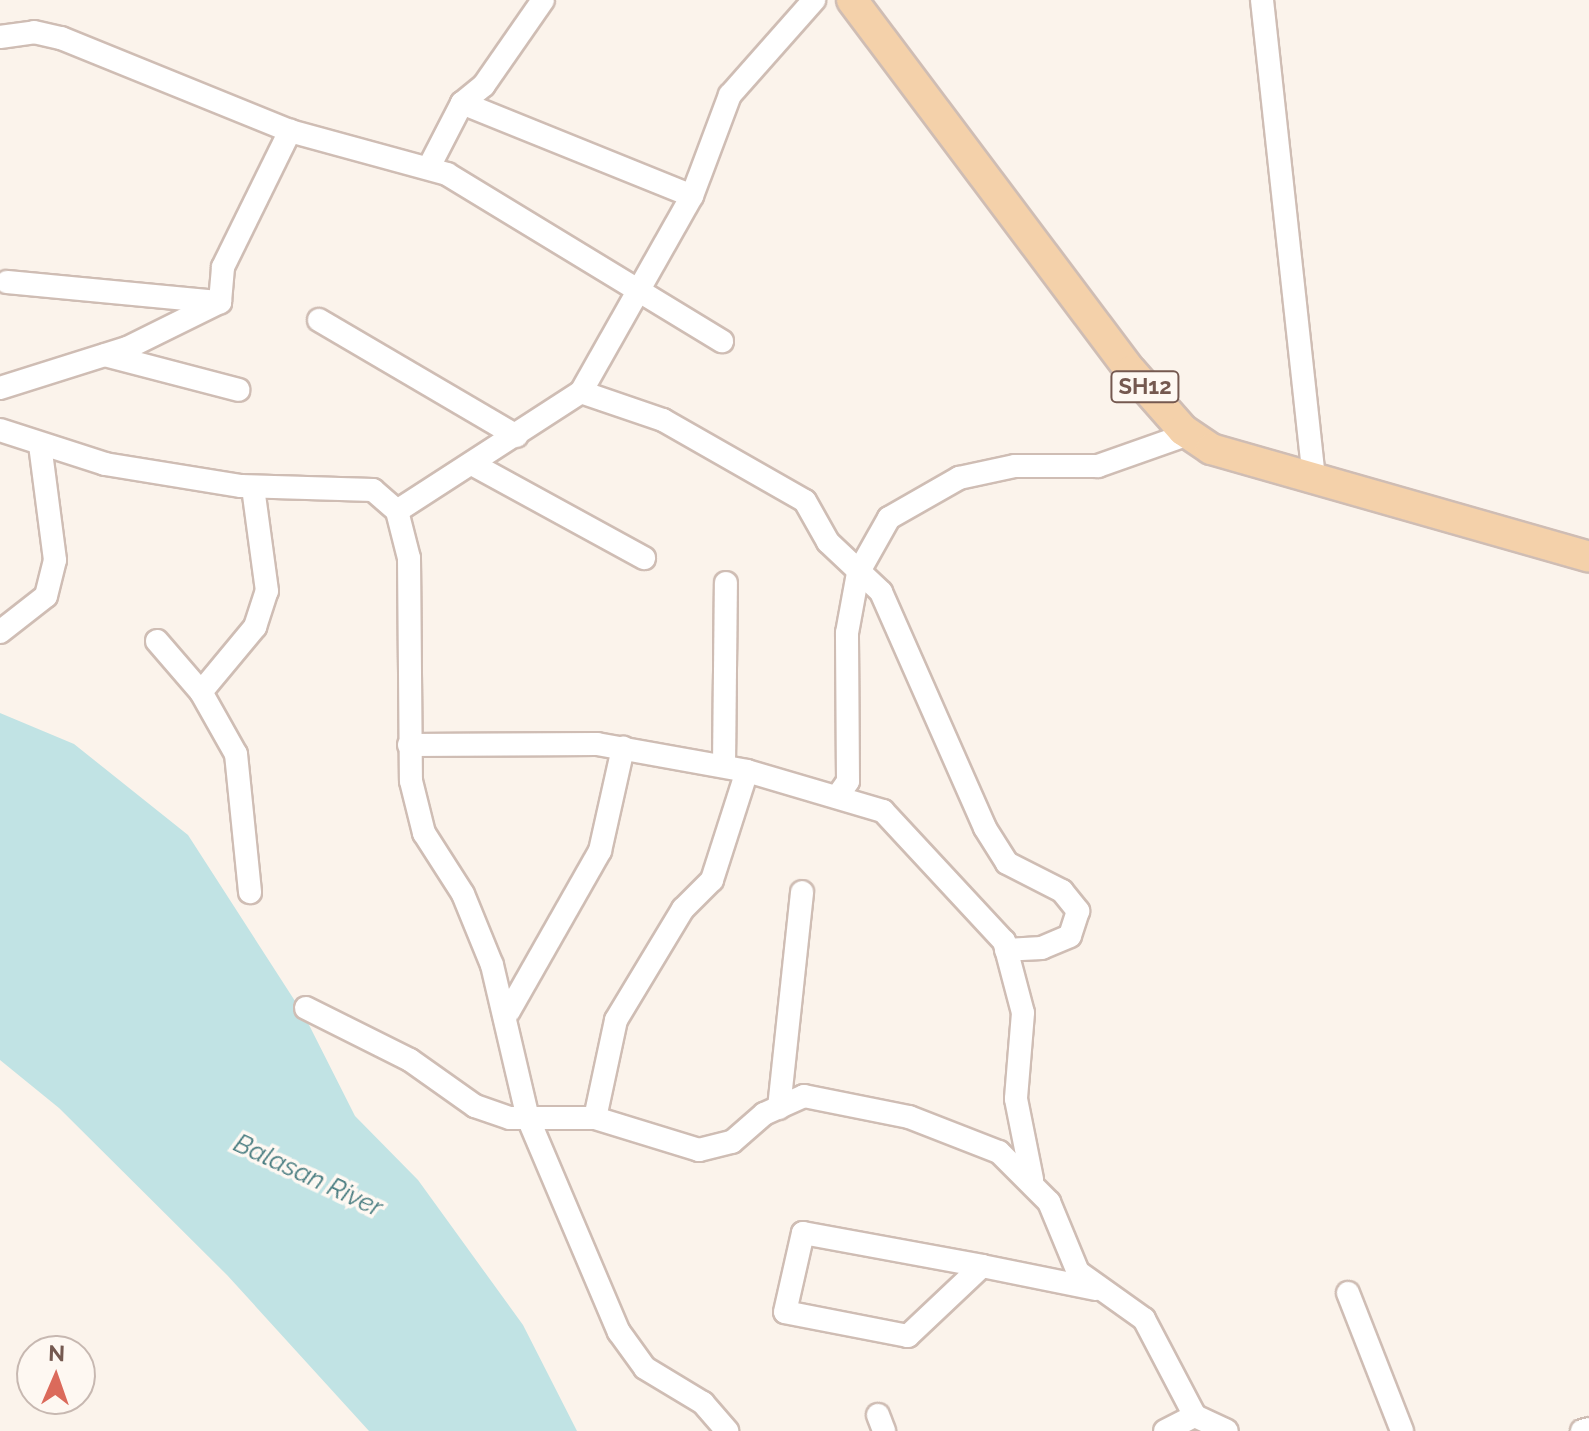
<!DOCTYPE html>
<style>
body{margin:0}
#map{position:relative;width:1589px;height:1431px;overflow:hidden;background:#fbf3eb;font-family:Raleway,sans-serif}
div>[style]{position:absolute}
.water>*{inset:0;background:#c1e3e4}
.roads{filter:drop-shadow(2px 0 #cfbdb4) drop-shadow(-2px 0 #cfbdb4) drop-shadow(0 2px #cfbdb4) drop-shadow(0 -2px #cfbdb4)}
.minor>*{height:22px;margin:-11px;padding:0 11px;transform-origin:11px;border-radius:11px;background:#fff}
.major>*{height:30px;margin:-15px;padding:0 15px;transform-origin:15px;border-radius:15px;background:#f4d1aa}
span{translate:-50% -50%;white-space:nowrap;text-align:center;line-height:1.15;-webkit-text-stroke:7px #fef8f2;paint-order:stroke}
.shield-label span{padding:2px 6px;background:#fef8f2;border:2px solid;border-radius:6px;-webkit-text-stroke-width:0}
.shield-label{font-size:22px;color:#755950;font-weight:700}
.water-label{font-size:26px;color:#477b7f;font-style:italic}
.north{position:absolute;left:16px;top:1335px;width:80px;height:80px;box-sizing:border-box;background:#fef8f2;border:2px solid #c7b8b1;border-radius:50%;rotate:2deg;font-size:22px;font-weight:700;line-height:32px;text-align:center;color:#755950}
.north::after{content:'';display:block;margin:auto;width:28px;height:36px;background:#db6a5b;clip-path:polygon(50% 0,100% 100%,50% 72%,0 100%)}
</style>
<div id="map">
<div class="water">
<div style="clip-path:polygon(0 713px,74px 744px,188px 835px,304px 1015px,355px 1116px,418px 1180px,523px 1325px,577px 1431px,369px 1431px,227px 1275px,59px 1108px,0 1060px)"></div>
</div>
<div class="roads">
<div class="minor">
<div style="left:1262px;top:0;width:484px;rotate:83.8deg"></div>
<div style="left:0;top:37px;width:34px;rotate:-8deg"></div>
<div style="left:34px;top:32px;width:28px;rotate:13deg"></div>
<div style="left:61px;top:38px;width:247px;rotate:22.1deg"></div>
<div style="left:290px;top:131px;width:163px;rotate:15.3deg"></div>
<div style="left:447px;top:174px;width:322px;rotate:31.3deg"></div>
<div style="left:462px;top:103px;width:248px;rotate:22deg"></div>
<div style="left:429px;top:167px;width:72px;rotate:-62.7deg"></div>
<div style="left:462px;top:103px;width:28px;rotate:-39deg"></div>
<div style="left:484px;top:85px;width:103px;rotate:-55.2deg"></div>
<div style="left:7px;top:282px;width:214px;rotate:5.4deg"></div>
<div style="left:319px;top:320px;width:229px;rotate:30.4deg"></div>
<div style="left:105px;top:355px;width:138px;rotate:14.6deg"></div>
<div style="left:0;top:388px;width:133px;rotate:-17.5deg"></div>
<div style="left:127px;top:348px;width:104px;rotate:-26.3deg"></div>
<div style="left:220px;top:302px;width:35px;rotate:-85deg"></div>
<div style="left:223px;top:267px;width:152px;rotate:-63.8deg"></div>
<div style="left:581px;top:392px;width:87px;rotate:18.9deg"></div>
<div style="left:663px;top:420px;width:163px;rotate:29.7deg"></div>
<div style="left:805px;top:501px;width:47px;rotate:60.7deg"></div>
<div style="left:828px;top:542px;width:73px;rotate:43.3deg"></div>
<div style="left:881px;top:592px;width:258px;rotate:66.2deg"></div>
<div style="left:985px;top:828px;width:41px;rotate:57.8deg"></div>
<div style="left:1007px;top:863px;width:62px;rotate:27deg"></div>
<div style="left:1062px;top:891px;width:26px;rotate:51deg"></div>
<div style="left:1078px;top:911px;width:26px;rotate:108deg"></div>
<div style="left:1070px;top:936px;width:30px;rotate:157deg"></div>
<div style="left:1042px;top:948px;width:36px;rotate:177deg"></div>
<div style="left:0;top:430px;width:110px;rotate:17.9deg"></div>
<div style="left:105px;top:464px;width:138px;rotate:9.2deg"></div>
<div style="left:241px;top:486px;width:132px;rotate:1.7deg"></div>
<div style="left:373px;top:490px;width:32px;rotate:41deg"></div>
<div style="left:397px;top:511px;width:49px;rotate:75.7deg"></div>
<div style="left:409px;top:558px;width:223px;rotate:89.5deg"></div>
<div style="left:411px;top:781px;width:54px;rotate:76deg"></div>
<div style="left:424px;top:833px;width:72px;rotate:57.4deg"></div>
<div style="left:463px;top:894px;width:77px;rotate:67.8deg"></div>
<div style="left:492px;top:965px;width:157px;rotate:76.8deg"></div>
<div style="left:528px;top:1118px;width:233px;rotate:67deg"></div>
<div style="left:619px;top:1332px;width:44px;rotate:54.2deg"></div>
<div style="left:645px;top:1368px;width:68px;rotate:31.1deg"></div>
<div style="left:703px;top:1403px;width:37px;rotate:49deg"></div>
<div style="left:474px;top:465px;width:194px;rotate:28.7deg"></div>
<div style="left:397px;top:511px;width:219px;rotate:-32.9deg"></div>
<div style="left:581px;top:392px;width:225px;rotate:-60.5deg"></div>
<div style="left:692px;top:196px;width:108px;rotate:-69.4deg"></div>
<div style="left:730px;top:95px;width:127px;rotate:-48.5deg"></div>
<div style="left:0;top:632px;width:58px;rotate:-38deg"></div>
<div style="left:46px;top:596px;width:37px;rotate:-76deg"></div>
<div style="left:55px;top:560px;width:117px;rotate:-97.4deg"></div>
<div style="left:157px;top:641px;width:67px;rotate:49.2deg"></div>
<div style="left:201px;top:692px;width:71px;rotate:60.6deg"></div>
<div style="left:236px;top:754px;width:139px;rotate:84.2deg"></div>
<div style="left:201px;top:692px;width:85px;rotate:-50.3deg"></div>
<div style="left:255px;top:627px;width:38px;rotate:-72deg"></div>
<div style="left:267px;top:591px;width:105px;rotate:-97.7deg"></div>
<div style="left:409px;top:745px;width:188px;rotate:-0.3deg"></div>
<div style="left:597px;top:744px;width:152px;rotate:10.2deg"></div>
<div style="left:747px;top:771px;width:142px;rotate:16.4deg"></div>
<div style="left:883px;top:811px;width:178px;rotate:47.1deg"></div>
<div style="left:1004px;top:941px;width:74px;rotate:75.2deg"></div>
<div style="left:1023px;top:1013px;width:86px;rotate:94.7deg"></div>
<div style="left:1016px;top:1099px;width:82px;rotate:78.7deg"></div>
<div style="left:724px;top:766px;width:183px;rotate:-89.4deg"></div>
<div style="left:837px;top:797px;width:19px;rotate:-55deg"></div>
<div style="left:848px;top:781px;width:148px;rotate:-90.4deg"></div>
<div style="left:847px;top:633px;width:61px;rotate:-79.6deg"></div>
<div style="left:858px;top:573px;width:63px;rotate:-60.6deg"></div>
<div style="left:889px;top:518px;width:81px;rotate:-29.7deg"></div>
<div style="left:959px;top:478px;width:57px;rotate:-12.1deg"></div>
<div style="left:1015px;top:466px;width:83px"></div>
<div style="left:1098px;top:466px;width:96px;rotate:-19.4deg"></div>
<div style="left:306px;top:1008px;width:116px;rotate:26.6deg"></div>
<div style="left:410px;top:1060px;width:80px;rotate:35.3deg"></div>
<div style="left:475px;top:1106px;width:37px;rotate:19deg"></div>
<div style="left:510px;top:1118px;width:85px"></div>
<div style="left:595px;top:1118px;width:109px;rotate:17.1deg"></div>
<div style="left:699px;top:1150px;width:34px;rotate:-14deg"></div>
<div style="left:732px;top:1142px;width:43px;rotate:-41.2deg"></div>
<div style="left:764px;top:1114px;width:44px;rotate:-24.2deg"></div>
<div style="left:804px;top:1096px;width:107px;rotate:11.3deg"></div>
<div style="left:909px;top:1117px;width:97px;rotate:21.3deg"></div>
<div style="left:999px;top:1152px;width:71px;rotate:45deg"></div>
<div style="left:1049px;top:1202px;width:76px;rotate:67.5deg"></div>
<div style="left:1078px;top:1272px;width:81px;rotate:35.5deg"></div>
<div style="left:1144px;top:1319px;width:110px;rotate:62.3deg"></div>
<div style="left:1195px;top:1416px;width:35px;rotate:25deg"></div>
<div style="left:509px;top:1011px;width:184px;rotate:-60.4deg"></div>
<div style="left:600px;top:851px;width:106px;rotate:-77.4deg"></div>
<div style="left:779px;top:1108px;width:217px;rotate:-83.9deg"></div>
<div style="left:595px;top:1118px;width:100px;rotate:-77.9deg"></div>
<div style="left:616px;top:1020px;width:130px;rotate:-58.9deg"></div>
<div style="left:683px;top:909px;width:41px;rotate:-45deg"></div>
<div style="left:712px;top:880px;width:114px;rotate:-72.2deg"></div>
<div style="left:982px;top:1266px;width:102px;rotate:136.6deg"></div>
<div style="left:908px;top:1336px;width:125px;rotate:-169deg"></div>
<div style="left:785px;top:1312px;width:81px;rotate:-77.2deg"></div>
<div style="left:803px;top:1233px;width:182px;rotate:10.4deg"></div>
<div style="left:982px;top:1266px;width:116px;rotate:11.4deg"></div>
<div style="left:1348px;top:1293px;width:148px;rotate:68.6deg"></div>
<div style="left:878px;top:1415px;width:17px;rotate:69deg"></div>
<div style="left:1165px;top:1431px;width:34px;rotate:-27deg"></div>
<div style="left:1582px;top:1431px;width:7px;rotate:-16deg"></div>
</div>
<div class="major">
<div style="left:852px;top:0;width:464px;rotate:53.1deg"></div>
<div style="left:1131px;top:371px;width:79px;rotate:48.6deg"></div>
<div style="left:1183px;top:430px;width:34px;rotate:34deg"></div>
<div style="left:1211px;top:449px;width:393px;rotate:15.9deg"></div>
</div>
</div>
<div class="shield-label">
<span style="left:1145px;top:387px">SH12</span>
</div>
<div class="water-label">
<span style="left:308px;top:1176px;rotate:25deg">Balasan River</span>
</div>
<div class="north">N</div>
</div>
